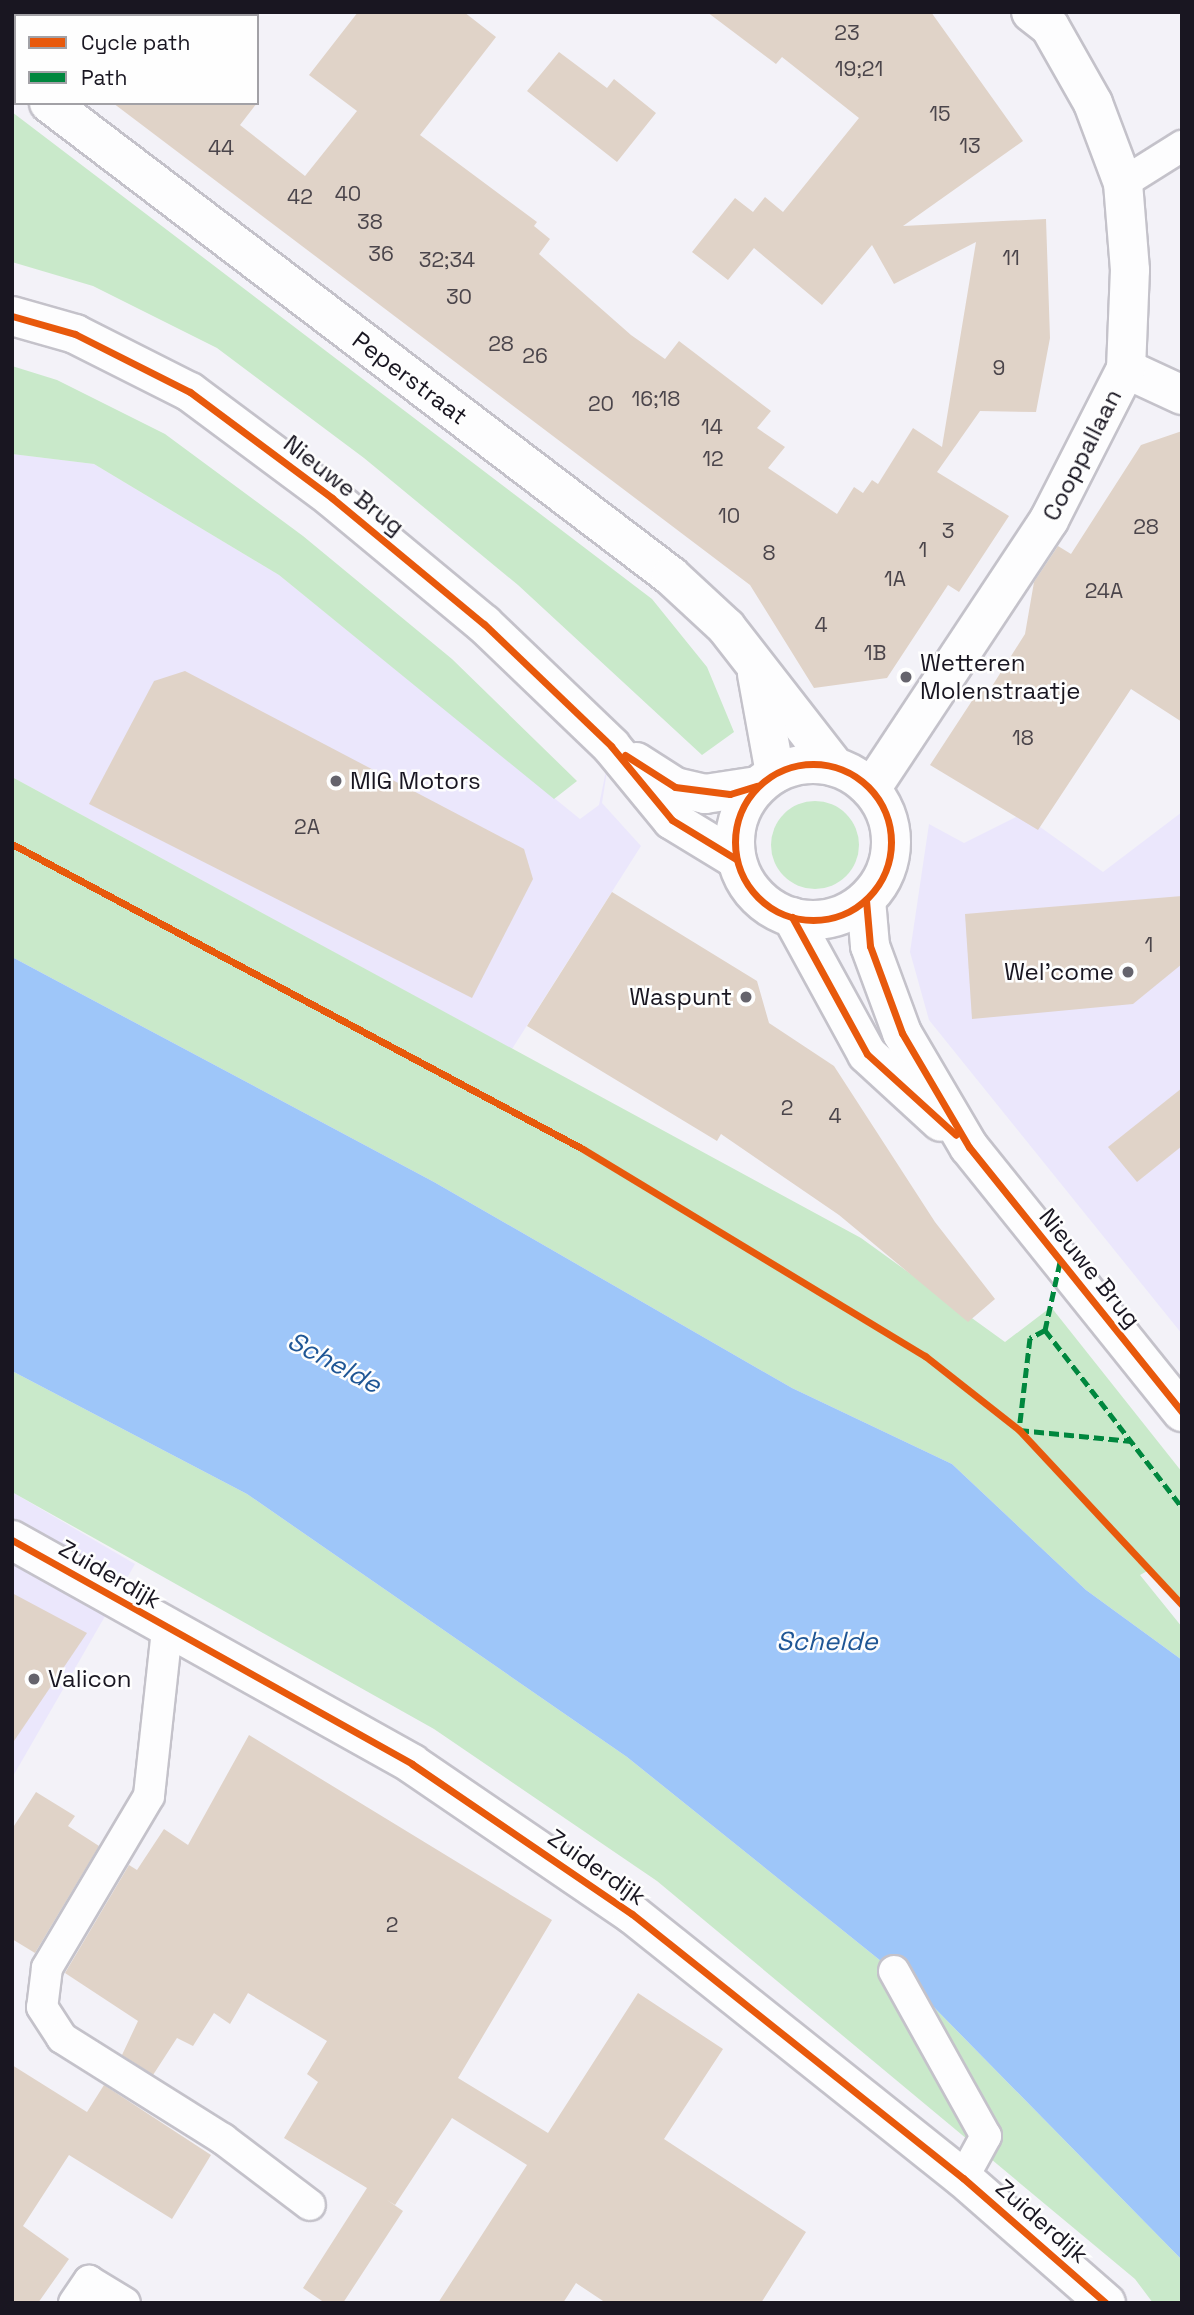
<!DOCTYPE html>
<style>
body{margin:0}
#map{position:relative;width:1194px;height:2315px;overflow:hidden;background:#f3f2f8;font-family:"Space Grotesk",sans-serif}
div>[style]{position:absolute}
.built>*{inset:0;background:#ebe7fc}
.green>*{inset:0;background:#c9e9ca}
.round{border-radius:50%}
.water>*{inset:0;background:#9ec6f9}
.building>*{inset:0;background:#e0d3c8}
.roads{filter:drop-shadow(2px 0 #c4c2ca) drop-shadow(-2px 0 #c4c2ca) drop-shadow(0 2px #c4c2ca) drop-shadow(0 -2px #c4c2ca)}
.lane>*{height:30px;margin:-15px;padding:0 15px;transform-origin:15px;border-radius:15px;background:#fdfdfe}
.street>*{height:38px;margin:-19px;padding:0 19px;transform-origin:19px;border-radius:19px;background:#fdfdfe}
.secondary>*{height:38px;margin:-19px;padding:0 19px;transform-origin:19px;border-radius:19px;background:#fdfdfe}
.secondary>.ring{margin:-19px;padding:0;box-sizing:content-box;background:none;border:38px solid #fdfdfe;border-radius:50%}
.quiet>*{height:5px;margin-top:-2.5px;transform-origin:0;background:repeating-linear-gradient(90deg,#00873e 0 10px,transparent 0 15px)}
.cycleway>*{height:7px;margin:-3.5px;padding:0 3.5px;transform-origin:3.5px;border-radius:3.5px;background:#e8590c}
.cycleway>.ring{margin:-3.5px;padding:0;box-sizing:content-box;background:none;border:7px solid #e8590c;border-radius:50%}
.dots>*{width:19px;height:19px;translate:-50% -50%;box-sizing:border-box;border:4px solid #fefefe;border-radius:50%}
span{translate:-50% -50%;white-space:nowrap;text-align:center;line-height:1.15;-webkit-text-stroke:5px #fefefe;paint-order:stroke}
.number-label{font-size:21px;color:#4b454b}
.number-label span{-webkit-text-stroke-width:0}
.street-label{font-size:24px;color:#191621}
.poi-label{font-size:24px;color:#191621}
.left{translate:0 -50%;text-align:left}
.right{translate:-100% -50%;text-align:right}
.water-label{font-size:26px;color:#1f5695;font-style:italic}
.frame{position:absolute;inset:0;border:14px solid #191621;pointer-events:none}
.legend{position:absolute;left:14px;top:14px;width:245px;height:91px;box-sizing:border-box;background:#fefefe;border:2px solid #a2a1a6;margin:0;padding:9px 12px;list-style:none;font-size:21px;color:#191621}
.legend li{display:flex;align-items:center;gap:14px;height:35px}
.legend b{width:35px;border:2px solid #a2a1a6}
</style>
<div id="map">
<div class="built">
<div style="clip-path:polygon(12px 454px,94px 464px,279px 575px,580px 819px,599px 805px,611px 746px,602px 803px,641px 846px,512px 1049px,12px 777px)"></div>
<div style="clip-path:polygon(1182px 812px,1182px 1334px,929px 1020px,910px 952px,929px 824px,964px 843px,1022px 814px,1103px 872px)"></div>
<div style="clip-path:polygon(12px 1492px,135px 1564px,12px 1778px)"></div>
</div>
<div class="green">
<div style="clip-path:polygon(12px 112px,652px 599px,707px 667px,734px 732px,702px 755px,518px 585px,364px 458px,217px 348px,93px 286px,12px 262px)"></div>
<div style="clip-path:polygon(12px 366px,57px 380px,165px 434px,303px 536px,452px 659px,577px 781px,554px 799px,279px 575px,94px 464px,12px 454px)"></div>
<div style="clip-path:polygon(12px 777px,861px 1238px,1005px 1342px,1051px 1307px,1182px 1472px,1182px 1609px,1149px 1570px,1140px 1575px,1182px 1627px,1182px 1660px,1086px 1590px,952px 1464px,792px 1388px,434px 1182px,12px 957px)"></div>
<div class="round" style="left:771px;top:801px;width:88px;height:88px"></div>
<div style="clip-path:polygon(12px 1371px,247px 1494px,627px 1757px,917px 1990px,1182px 2260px,1182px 2303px,1153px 2303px,1135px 2279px,657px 1881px,434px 1729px,12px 1492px)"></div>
</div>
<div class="water">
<div style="clip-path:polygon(12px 957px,434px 1182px,792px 1388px,952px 1464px,1086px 1590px,1182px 1660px,1182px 2260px,917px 1990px,627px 1757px,247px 1494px,12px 1371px)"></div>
</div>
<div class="building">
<div style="clip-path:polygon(358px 12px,464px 12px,496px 37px,420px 135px,537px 222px,534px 226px,550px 239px,539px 254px,631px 335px,665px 359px,679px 341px,771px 411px,757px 428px,785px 447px,768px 468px,837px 514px,854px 487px,863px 493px,872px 480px,878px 484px,913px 428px,942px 447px,976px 242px,894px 284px,872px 245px,822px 305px,754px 248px,728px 280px,692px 252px,735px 198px,753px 212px,765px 197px,783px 212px,859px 118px,782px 57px,776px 64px,707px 12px,931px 12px,1023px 141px,903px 226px,1046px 219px,1050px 338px,1036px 412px,980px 411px,937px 472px,1009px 516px,959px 592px,948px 585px,887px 678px,814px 688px,750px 585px,113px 103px,257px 103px,240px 125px,305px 176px,357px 111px,309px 75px)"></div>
<div style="clip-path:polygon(559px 52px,607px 88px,614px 79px,656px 113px,617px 162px,527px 91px)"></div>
<div style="clip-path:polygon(1182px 431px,1182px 722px,1131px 689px,1038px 830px,930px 765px,981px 687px,989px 691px,1025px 634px,1034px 582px,1058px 546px,1071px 554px,1141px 445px)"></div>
<div style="clip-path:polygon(185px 671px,524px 849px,533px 879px,472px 998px,89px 804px,154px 681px)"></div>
<div style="clip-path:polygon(612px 892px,757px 981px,769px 1023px,834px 1066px,935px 1222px,995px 1299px,968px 1322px,839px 1215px,721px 1134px,717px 1141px,527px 1026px)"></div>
<div style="clip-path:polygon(1182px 896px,1182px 964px,1133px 1004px,972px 1019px,965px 914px)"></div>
<div style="clip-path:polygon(1182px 1088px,1182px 1146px,1137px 1182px,1108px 1147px)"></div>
<div style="clip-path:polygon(12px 1593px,87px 1633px,12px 1744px)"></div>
<div style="clip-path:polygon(249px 1735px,552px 1920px,458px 2078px,548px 2133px,638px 1993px,723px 2049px,664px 2139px,806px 2232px,761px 2303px,606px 2303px,576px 2283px,563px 2303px,438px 2303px,527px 2165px,452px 2118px,395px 2205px,387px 2200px,403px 2211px,343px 2303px,325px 2303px,303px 2288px,367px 2188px,284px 2138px,318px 2082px,307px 2074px,327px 2041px,248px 1993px,230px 2024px,214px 2013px,193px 2046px,177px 2038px,153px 2075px,122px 2055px,138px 2021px,65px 1973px,129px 1865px,137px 1870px,164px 1829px,188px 1845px)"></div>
<div style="clip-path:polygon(36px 1792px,75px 1816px,68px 1826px,99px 1846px,35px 1953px,12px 1939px,12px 1829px)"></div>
<div style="clip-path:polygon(12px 2065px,87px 2112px,104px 2085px,211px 2155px,172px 2219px,69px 2155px,23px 2226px,69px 2259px,38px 2303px,12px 2303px)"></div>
</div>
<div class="roads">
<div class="lane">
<div style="left:1123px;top:183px;width:70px;rotate:-32.1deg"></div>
<div style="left:167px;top:1630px;width:167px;rotate:96.2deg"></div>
<div style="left:149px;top:1796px;width:200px;rotate:120.7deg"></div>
<div style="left:47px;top:1968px;width:39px;rotate:97deg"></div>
<div style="left:42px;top:2007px;width:37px;rotate:57deg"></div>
<div style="left:62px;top:2038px;width:190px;rotate:32.1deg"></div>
<div style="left:223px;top:2139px;width:109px;rotate:37.2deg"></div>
<div style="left:894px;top:1971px;width:189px;rotate:60.9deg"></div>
<div style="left:986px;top:2136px;width:48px;rotate:118.7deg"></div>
<div style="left:74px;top:2303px;width:27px;rotate:-56deg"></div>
<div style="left:89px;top:2281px;width:42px;rotate:31.4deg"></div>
</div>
<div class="street">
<div style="left:12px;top:75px;width:5px;rotate:37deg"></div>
<div style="left:49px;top:103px;width:781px;rotate:37.25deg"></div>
<div style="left:671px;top:576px;width:75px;rotate:42.8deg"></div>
<div style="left:726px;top:627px;width:177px;rotate:52.1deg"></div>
<div style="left:1126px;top:369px;width:62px;rotate:24.9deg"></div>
<div style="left:757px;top:674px;width:101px;rotate:79.7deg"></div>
<div style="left:12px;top:1540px;width:458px;rotate:29.2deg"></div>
<div style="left:412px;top:1764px;width:266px;rotate:34.3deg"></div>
<div style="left:632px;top:1914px;width:423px;rotate:38.6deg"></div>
<div style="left:963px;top:2178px;width:190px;rotate:41.2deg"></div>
</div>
<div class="secondary">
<div style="left:12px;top:316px;width:66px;rotate:15.9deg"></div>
<div style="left:75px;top:334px;width:129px;rotate:26.8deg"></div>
<div style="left:190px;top:392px;width:177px;rotate:36.7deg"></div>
<div style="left:332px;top:498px;width:197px;rotate:39.7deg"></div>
<div style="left:484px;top:624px;width:176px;rotate:43.8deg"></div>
<div style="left:611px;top:746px;width:96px;rotate:50.5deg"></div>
<div style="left:672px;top:820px;width:75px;rotate:31.4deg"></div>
<div style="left:636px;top:762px;width:46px;rotate:32.7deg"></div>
<div style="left:675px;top:787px;width:31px;rotate:13deg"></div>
<div style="left:705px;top:794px;width:53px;rotate:-8.7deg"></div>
<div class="ring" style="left:735px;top:764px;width:118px;height:118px"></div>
<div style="left:871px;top:789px;width:323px;rotate:-56.5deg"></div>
<div style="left:1049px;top:520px;width:169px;rotate:-63deg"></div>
<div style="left:1126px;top:369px;width:99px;rotate:-87.7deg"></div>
<div style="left:1130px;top:270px;width:87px;rotate:-94.6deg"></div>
<div style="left:1123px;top:183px;width:85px;rotate:-110.6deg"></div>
<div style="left:1093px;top:103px;width:87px;rotate:-119.5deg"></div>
<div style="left:1050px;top:27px;width:24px;rotate:-142deg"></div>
<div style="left:866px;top:900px;width:46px;rotate:85deg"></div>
<div style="left:870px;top:946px;width:93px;rotate:69.8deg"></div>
<div style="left:902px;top:1033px;width:132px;rotate:59.6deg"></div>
<div style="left:969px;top:1147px;width:340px;rotate:51.2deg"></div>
<div style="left:792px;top:917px;width:156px;rotate:61.3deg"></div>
<div style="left:867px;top:1054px;width:100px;rotate:42.6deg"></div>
</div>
</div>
<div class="quiet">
<div style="left:1060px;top:1262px;width:70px;rotate:102.4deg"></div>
<div style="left:1045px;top:1330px;width:224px;rotate:52.3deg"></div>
<div style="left:1045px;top:1330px;width:17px;rotate:152deg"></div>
<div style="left:1030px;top:1338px;width:93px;rotate:96.8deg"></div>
<div style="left:1019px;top:1430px;width:113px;rotate:5.6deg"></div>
</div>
<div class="cycleway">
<div style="left:12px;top:316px;width:66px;rotate:15.9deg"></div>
<div style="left:75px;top:334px;width:129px;rotate:26.8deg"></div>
<div style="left:190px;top:392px;width:177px;rotate:36.7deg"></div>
<div style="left:332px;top:498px;width:197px;rotate:39.7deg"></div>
<div style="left:484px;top:624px;width:176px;rotate:43.8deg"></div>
<div style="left:611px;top:746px;width:96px;rotate:50.5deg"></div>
<div style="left:672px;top:820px;width:75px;rotate:31.4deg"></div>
<div style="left:625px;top:755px;width:59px;rotate:32.6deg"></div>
<div style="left:675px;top:787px;width:55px;rotate:7.3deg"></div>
<div style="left:730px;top:794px;width:28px;rotate:-17deg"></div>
<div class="ring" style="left:735px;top:764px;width:149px;height:149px"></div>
<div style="left:12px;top:844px;width:647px;rotate:28.11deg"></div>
<div style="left:583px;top:1149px;width:400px;rotate:31.2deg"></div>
<div style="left:925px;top:1356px;width:120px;rotate:38.2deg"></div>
<div style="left:1019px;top:1430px;width:239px;rotate:47deg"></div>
<div style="left:866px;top:900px;width:46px;rotate:85deg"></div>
<div style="left:870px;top:946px;width:93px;rotate:69.8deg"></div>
<div style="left:902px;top:1033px;width:132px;rotate:59.6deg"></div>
<div style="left:969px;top:1147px;width:340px;rotate:51.2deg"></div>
<div style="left:792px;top:917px;width:156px;rotate:61.3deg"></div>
<div style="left:867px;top:1054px;width:120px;rotate:42.3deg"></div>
<div style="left:12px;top:1540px;width:458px;rotate:29.2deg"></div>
<div style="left:412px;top:1764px;width:266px;rotate:34.3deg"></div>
<div style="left:632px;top:1914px;width:423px;rotate:38.6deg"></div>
<div style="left:963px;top:2178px;width:190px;rotate:41.2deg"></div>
</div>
<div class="dots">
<div style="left:906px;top:677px;background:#65636c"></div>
<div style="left:336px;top:781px;background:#65636c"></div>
<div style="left:1128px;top:972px;background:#65636c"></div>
<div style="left:746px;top:997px;background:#65636c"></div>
<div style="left:34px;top:1679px;background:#65636c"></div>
</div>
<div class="number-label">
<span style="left:847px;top:33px">23</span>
<span style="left:859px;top:69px">19;21</span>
<span style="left:940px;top:114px">15</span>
<span style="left:970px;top:146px">13</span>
<span style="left:221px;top:148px">44</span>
<span style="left:348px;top:194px">40</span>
<span style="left:300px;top:197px">42</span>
<span style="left:370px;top:222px">38</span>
<span style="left:381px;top:254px">36</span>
<span style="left:1011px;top:258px">11</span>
<span style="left:447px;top:260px">32;34</span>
<span style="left:459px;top:297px">30</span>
<span style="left:501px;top:344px">28</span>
<span style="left:535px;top:356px">26</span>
<span style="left:999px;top:368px">9</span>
<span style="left:656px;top:399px">16;18</span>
<span style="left:601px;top:404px">20</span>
<span style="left:712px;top:427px">14</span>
<span style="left:713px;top:459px">12</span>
<span style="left:729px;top:516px">10</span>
<span style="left:1146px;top:527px">28</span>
<span style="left:948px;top:531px">3</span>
<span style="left:923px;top:550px">1</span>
<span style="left:769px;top:553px">8</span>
<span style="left:895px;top:579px">1A</span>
<span style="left:1104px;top:591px">24A</span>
<span style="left:821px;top:625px">4</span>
<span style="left:875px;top:653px">1B</span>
<span style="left:1023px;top:738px">18</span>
<span style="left:307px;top:827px">2A</span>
<span style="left:1149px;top:945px">1</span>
<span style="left:787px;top:1108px">2</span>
<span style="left:835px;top:1116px">4</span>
<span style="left:392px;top:1925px">2</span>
</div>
<div class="street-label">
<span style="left:410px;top:378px;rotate:37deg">Peperstraat</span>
<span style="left:1082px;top:455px;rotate:-63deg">Cooppallaan</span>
<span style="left:344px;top:485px;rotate:38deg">Nieuwe Brug</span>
<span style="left:1090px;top:1268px;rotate:51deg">Nieuwe Brug</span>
<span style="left:110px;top:1574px;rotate:30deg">Zuiderdijk</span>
<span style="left:597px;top:1867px;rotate:35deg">Zuiderdijk</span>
<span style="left:1042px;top:2221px;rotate:41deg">Zuiderdijk</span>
</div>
<div class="poi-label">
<span class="left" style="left:920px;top:677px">Wetteren<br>Molenstraatje</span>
<span class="left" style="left:350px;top:781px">MIG Motors</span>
<span class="right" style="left:1114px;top:972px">Wel'come</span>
<span class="right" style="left:732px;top:997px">Waspunt</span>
<span class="left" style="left:48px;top:1679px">Valicon</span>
</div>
<div class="water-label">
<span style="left:334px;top:1363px;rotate:28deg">Schelde</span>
<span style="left:827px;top:1642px">Schelde</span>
</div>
<div class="frame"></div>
<ul class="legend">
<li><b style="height:9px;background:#e8590c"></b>Cycle path</li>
<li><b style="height:9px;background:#00873e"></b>Path</li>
</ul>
</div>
